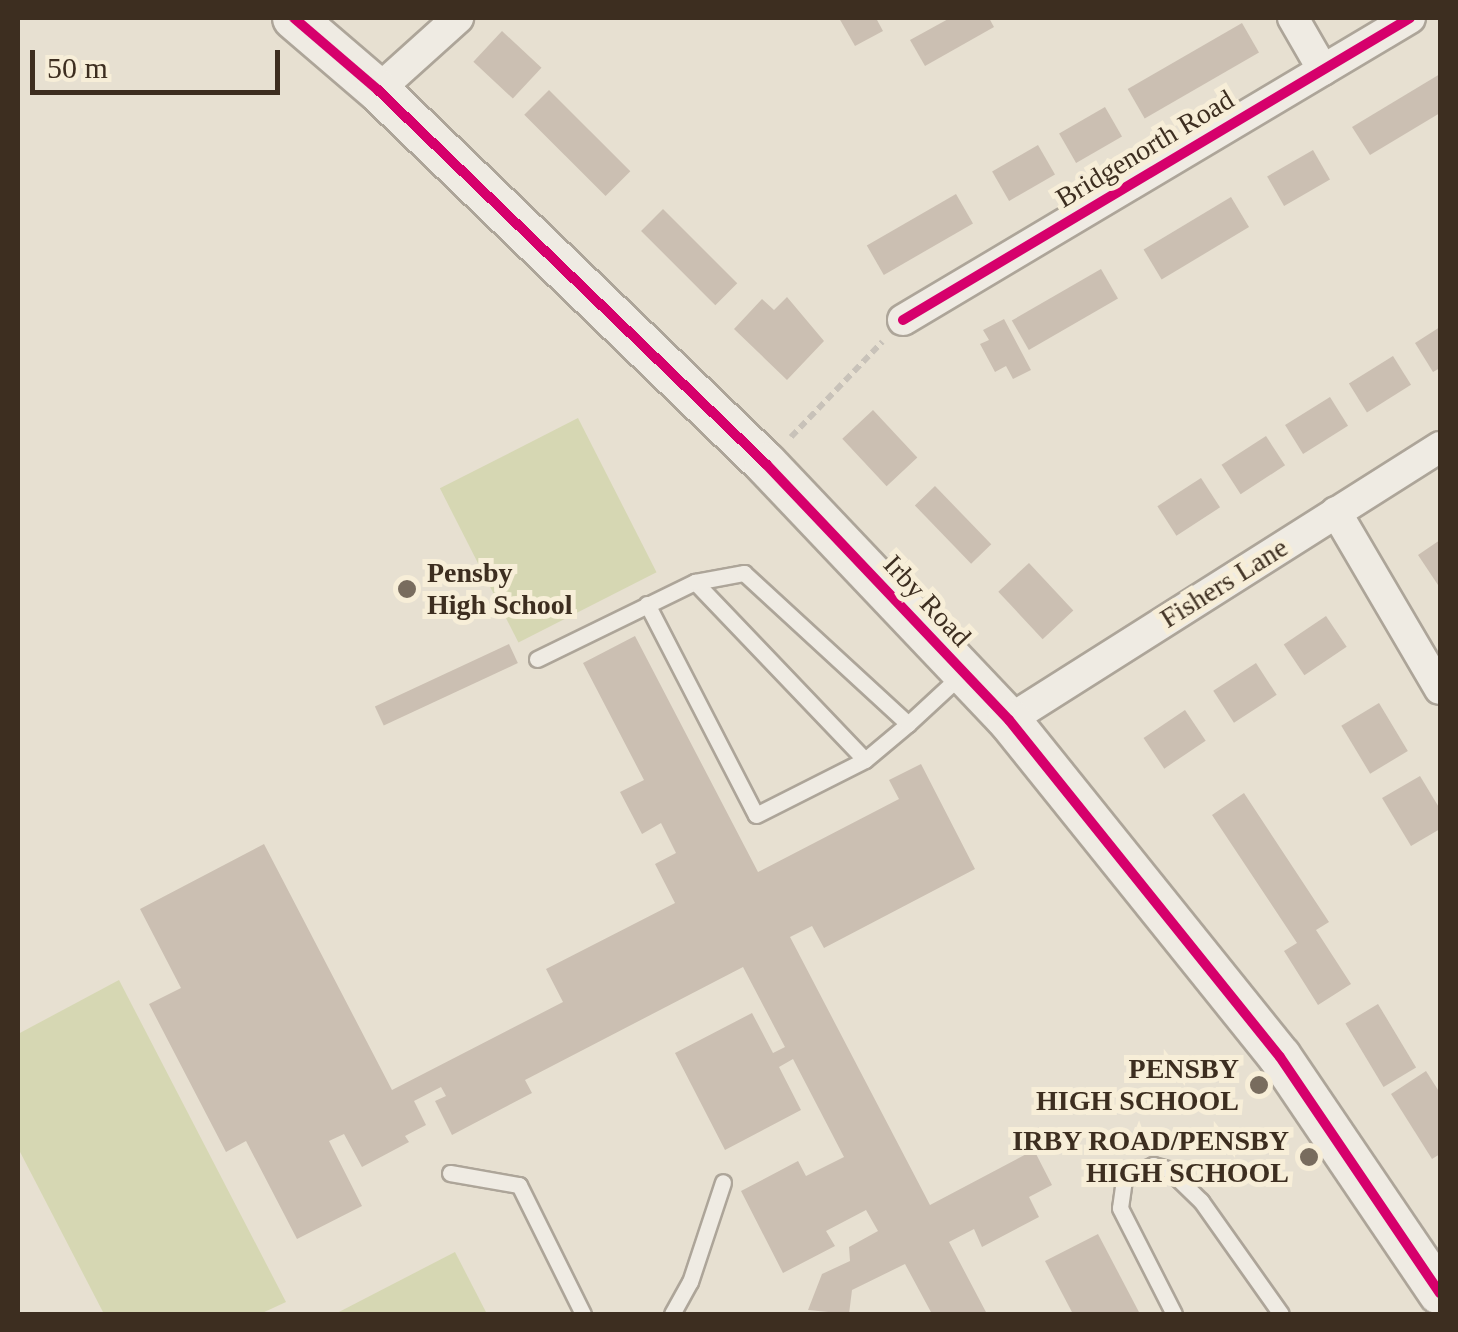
<!DOCTYPE html>
<style>
body{margin:0}
#map{position:relative;width:1458px;height:1332px;overflow:hidden;background:#e7e0d1;font-family:"Times New Roman",serif}
div>[style]{position:absolute}
.green>*{inset:0;background:#d6d7b3;transform-origin:0 0}
.building>*{inset:0;background:#cbbfb2;transform-origin:0 0}
.path>*{height:6px;margin-top:-3px;transform-origin:0;background:repeating-linear-gradient(90deg,#c8c2b9 0 8px,transparent 0 13px)}
.roads{filter:drop-shadow(2px 0 #ada599) drop-shadow(-2px 0 #ada599) drop-shadow(0 2px #ada599) drop-shadow(0 -2px #ada599)}
.lane>*{height:15px;margin:-7.5px;padding:0 7.5px;transform-origin:7.5px;border-radius:7.5px;background:#efebe3}
.street>*{height:30px;margin:-15px;padding:0 15px;transform-origin:15px;border-radius:15px;background:#efebe3}
.secondary>*{height:42px;margin:-21px;padding:0 21px;transform-origin:21px;border-radius:21px;background:#efebe3}
.cycleway>*{height:10px;margin:-5px;padding:0 5px;transform-origin:5px;border-radius:5px;background:#d6006c}
.dots>*{width:28px;height:28px;translate:-50% -50%;box-sizing:border-box;border:5px solid #f7eed8;border-radius:50%}
span{translate:-50% -50%;white-space:nowrap;text-align:center;line-height:1.15;-webkit-text-stroke:10px #f7eed8;paint-order:stroke}
.street-label{font-size:28px;color:#3d2e20}
.poi-label{font-size:28px;color:#3d2e20;font-weight:700}
.left{translate:0 -50%;text-align:left}
.right{translate:-100% -50%;text-align:right}
.frame{position:absolute;inset:0;border:20px solid #3d2e20;pointer-events:none}
.scale{position:absolute;left:30px;top:50px;width:250px;height:45px;box-sizing:border-box;border:5px solid #3d2e20;border-top:0;padding-left:12px;font-size:30px;line-height:35px;white-space:nowrap;color:#3d2e20;-webkit-text-stroke:8px #f7eed8;paint-order:stroke}
</style>
<div id="map">
<div class="green">
<div style="left:578px;top:418px;width:173px;height:155px;rotate:63deg"></div>
<div style="clip-path:polygon(119px 980px,286px 1302px,260px 1314px,104px 1314px,18px 1148px,18px 1034px)"></div>
<div style="clip-path:polygon(455px 1252px,487px 1314px,335px 1314px)"></div>
</div>
<div class="building">
<div style="clip-path:polygon(839px 18px,876px 18px,883px 31px,855px 46px)"></div>
<div style="clip-path:polygon(950px 18px,989px 18px,994px 27px,925px 66px,910px 40px)"></div>
<div style="left:1242px;top:23px;width:34px;height:132px;rotate:60deg"></div>
<div style="left:502px;top:31px;width:54px;height:42px;rotate:43deg"></div>
<div style="clip-path:polygon(1440px 74px,1440px 113px,1370px 155px,1352px 127px)"></div>
<div style="left:549px;top:90px;width:115px;height:35px;rotate:45deg"></div>
<div style="left:1105px;top:107px;width:34px;height:53px;rotate:60deg"></div>
<div style="left:1038px;top:145px;width:34px;height:53px;rotate:60deg"></div>
<div style="left:1313px;top:150px;width:34px;height:53px;rotate:60deg"></div>
<div style="left:956px;top:194px;width:34px;height:103px;rotate:60deg"></div>
<div style="left:1231px;top:197px;width:35px;height:102px;rotate:59deg"></div>
<div style="left:663px;top:209px;width:105px;height:31px;rotate:45deg"></div>
<div style="left:1101px;top:269px;width:34px;height:103px;rotate:60deg"></div>
<div style="clip-path:polygon(787px 297px,824px 341px,787px 380px,734px 329px,762px 299px,774px 310px)"></div>
<div style="clip-path:polygon(1004px 319px,1031px 370px,1013px 379px,1006px 366px,995px 372px,980px 344px,989px 340px,983px 330px)"></div>
<div style="clip-path:polygon(1440px 327px,1440px 368px,1433px 372px,1415px 343px)"></div>
<div style="left:1393px;top:356px;width:34px;height:52px;rotate:58deg"></div>
<div style="left:1330px;top:397px;width:34px;height:53px;rotate:58deg"></div>
<div style="left:873px;top:410px;width:65px;height:42px;rotate:47deg"></div>
<div style="left:1266px;top:436px;width:35px;height:53px;rotate:57deg"></div>
<div style="left:1201px;top:478px;width:35px;height:52px;rotate:57deg"></div>
<div style="left:935px;top:486px;width:81px;height:28px;rotate:46deg"></div>
<div style="clip-path:polygon(1440px 540px,1440px 588px,1418px 555px)"></div>
<div style="left:1029px;top:563px;width:65px;height:42px;rotate:47deg"></div>
<div style="left:1326px;top:616px;width:37px;height:51px;rotate:56deg"></div>
<div style="clip-path:polygon(635px 636px,758px 872px,899px 799px,889px 780px,921px 764px,975px 869px,824px 948px,812px 926px,790px 937px,930px 1205px,1034px 1150px,1052px 1185px,1029px 1197px,1039px 1217px,982px 1247px,974px 1229px,949px 1242px,987px 1314px,932px 1314px,905px 1264px,852px 1290px,849px 1314px,808px 1310px,822px 1274px,850px 1261px,849px 1247px,878px 1231px,866px 1210px,826px 1231px,835px 1246px,783px 1273px,741px 1191px,798px 1161px,806px 1176px,844px 1157px,793px 1059px,779px 1067px,801px 1110px,725px 1150px,675px 1053px,752px 1013px,773px 1053px,785px 1047px,743px 967px,525px 1080px,532px 1093px,452px 1135px,435px 1101px,446px 1096px,441px 1087px,414px 1101px,426px 1125px,405px 1136px,409px 1142px,362px 1167px,344px 1134px,329px 1141px,362px 1206px,297px 1239px,246px 1141px,226px 1152px,149px 1004px,181px 988px,140px 909px,264px 844px,392px 1090px,563px 1002px,546px 969px,675px 903px,655px 864px,676px 853px,661px 823px,642px 834px,620px 792px,644px 780px,583px 663px)"></div>
<div style="left:509px;top:644px;width:21px;height:148px;rotate:65deg"></div>
<div style="left:1256px;top:663px;width:38px;height:51px;rotate:57deg"></div>
<div style="left:1379px;top:703px;width:56px;height:44px;rotate:59deg"></div>
<div style="left:1185px;top:710px;width:37px;height:50px;rotate:56deg"></div>
<div style="clip-path:polygon(1420px 776px,1440px 809px,1440px 829px,1411px 846px,1382px 798px)"></div>
<div style="clip-path:polygon(1244px 793px,1329px 922px,1316px 930px,1351px 984px,1318px 1005px,1284px 951px,1297px 943px,1212px 815px)"></div>
<div style="left:1378px;top:1004px;width:74px;height:38px;rotate:59deg"></div>
<div style="clip-path:polygon(1426px 1071px,1440px 1093px,1440px 1154px,1432px 1159px,1391px 1094px)"></div>
<div style="clip-path:polygon(1098px 1234px,1140px 1314px,1073px 1314px,1045px 1261px)"></div>
</div>
<div class="path">
<div style="left:791px;top:437px;width:132px;rotate:-46.2deg"></div>
</div>
<div class="roads">
<div class="lane">
<div style="left:695px;top:582px;width:246px;rotate:46.3deg"></div>
<div style="left:647px;top:604px;width:237px;rotate:62.7deg"></div>
<div style="left:756px;top:815px;width:122px;rotate:-26.8deg"></div>
<div style="left:865px;top:760px;width:56px;rotate:-39.9deg"></div>
<div style="left:537px;top:659px;width:176px;rotate:-26deg"></div>
<div style="left:695px;top:582px;width:50px;rotate:-10.4deg"></div>
<div style="left:744px;top:573px;width:223px;rotate:42.6deg"></div>
<div style="left:908px;top:724px;width:71px;rotate:-42.7deg"></div>
<div style="left:450px;top:1173px;width:70px;rotate:9.9deg"></div>
<div style="left:519px;top:1185px;width:144px;rotate:63.6deg"></div>
<div style="left:672px;top:1314px;width:37px;rotate:-61deg"></div>
<div style="left:690px;top:1282px;width:105px;rotate:-71.7deg"></div>
<div style="left:1174px;top:1314px;width:119px;rotate:-117deg"></div>
<div style="left:1120px;top:1208px;width:30px;rotate:-82deg"></div>
<div style="left:1124px;top:1178px;width:32px;rotate:-24deg"></div>
<div style="left:1153px;top:1165px;width:16px;rotate:15deg"></div>
<div style="left:1168px;top:1169px;width:46px;rotate:44.1deg"></div>
<div style="left:1201px;top:1201px;width:138px;rotate:54.7deg"></div>
</div>
<div class="street">
<div style="left:1293px;top:18px;width:60px;rotate:60deg"></div>
<div style="left:378px;top:90px;width:108px;rotate:-42deg"></div>
<div style="left:903px;top:320px;width:590px;rotate:-30.78deg"></div>
<div style="left:1336px;top:512px;width:205px;rotate:59.6deg"></div>
<div style="left:1009px;top:720px;width:510px;rotate:-32.35deg"></div>
</div>
<div class="secondary">
<div style="left:294px;top:18px;width:111px;rotate:40.6deg"></div>
<div style="left:378px;top:90px;width:539px;rotate:43.95deg"></div>
<div style="left:766px;top:464px;width:353px;rotate:46.5deg"></div>
<div style="left:1009px;top:720px;width:432px;rotate:51.2deg"></div>
<div style="left:1280px;top:1057px;width:285px;rotate:55.9deg"></div>
</div>
</div>
<div class="cycleway">
<div style="left:294px;top:18px;width:111px;rotate:40.6deg"></div>
<div style="left:378px;top:90px;width:539px;rotate:43.95deg"></div>
<div style="left:766px;top:464px;width:353px;rotate:46.5deg"></div>
<div style="left:1009px;top:720px;width:432px;rotate:51.2deg"></div>
<div style="left:1280px;top:1057px;width:285px;rotate:55.9deg"></div>
<div style="left:903px;top:320px;width:590px;rotate:-30.78deg"></div>
</div>
<div class="dots">
<div style="left:407px;top:589px;background:#786c5e"></div>
<div style="left:1259px;top:1085px;background:#786c5e"></div>
<div style="left:1309px;top:1157px;background:#786c5e"></div>
</div>
<div class="street-label">
<span style="left:1145px;top:149px;rotate:-31deg">Bridgenorth Road</span>
<span style="left:1224px;top:583px;rotate:-32deg">Fishers Lane</span>
<span style="left:927px;top:601px;rotate:47deg">Irby Road</span>
</div>
<div class="poi-label">
<span class="left" style="left:427px;top:589px">Pensby<br>High School</span>
<span class="right" style="left:1239px;top:1085px">PENSBY<br>HIGH SCHOOL</span>
<span class="right" style="left:1289px;top:1157px">IRBY ROAD/PENSBY<br>HIGH SCHOOL</span>
</div>
<div class="frame"></div>
<div class="scale">50 m</div>
</div>
